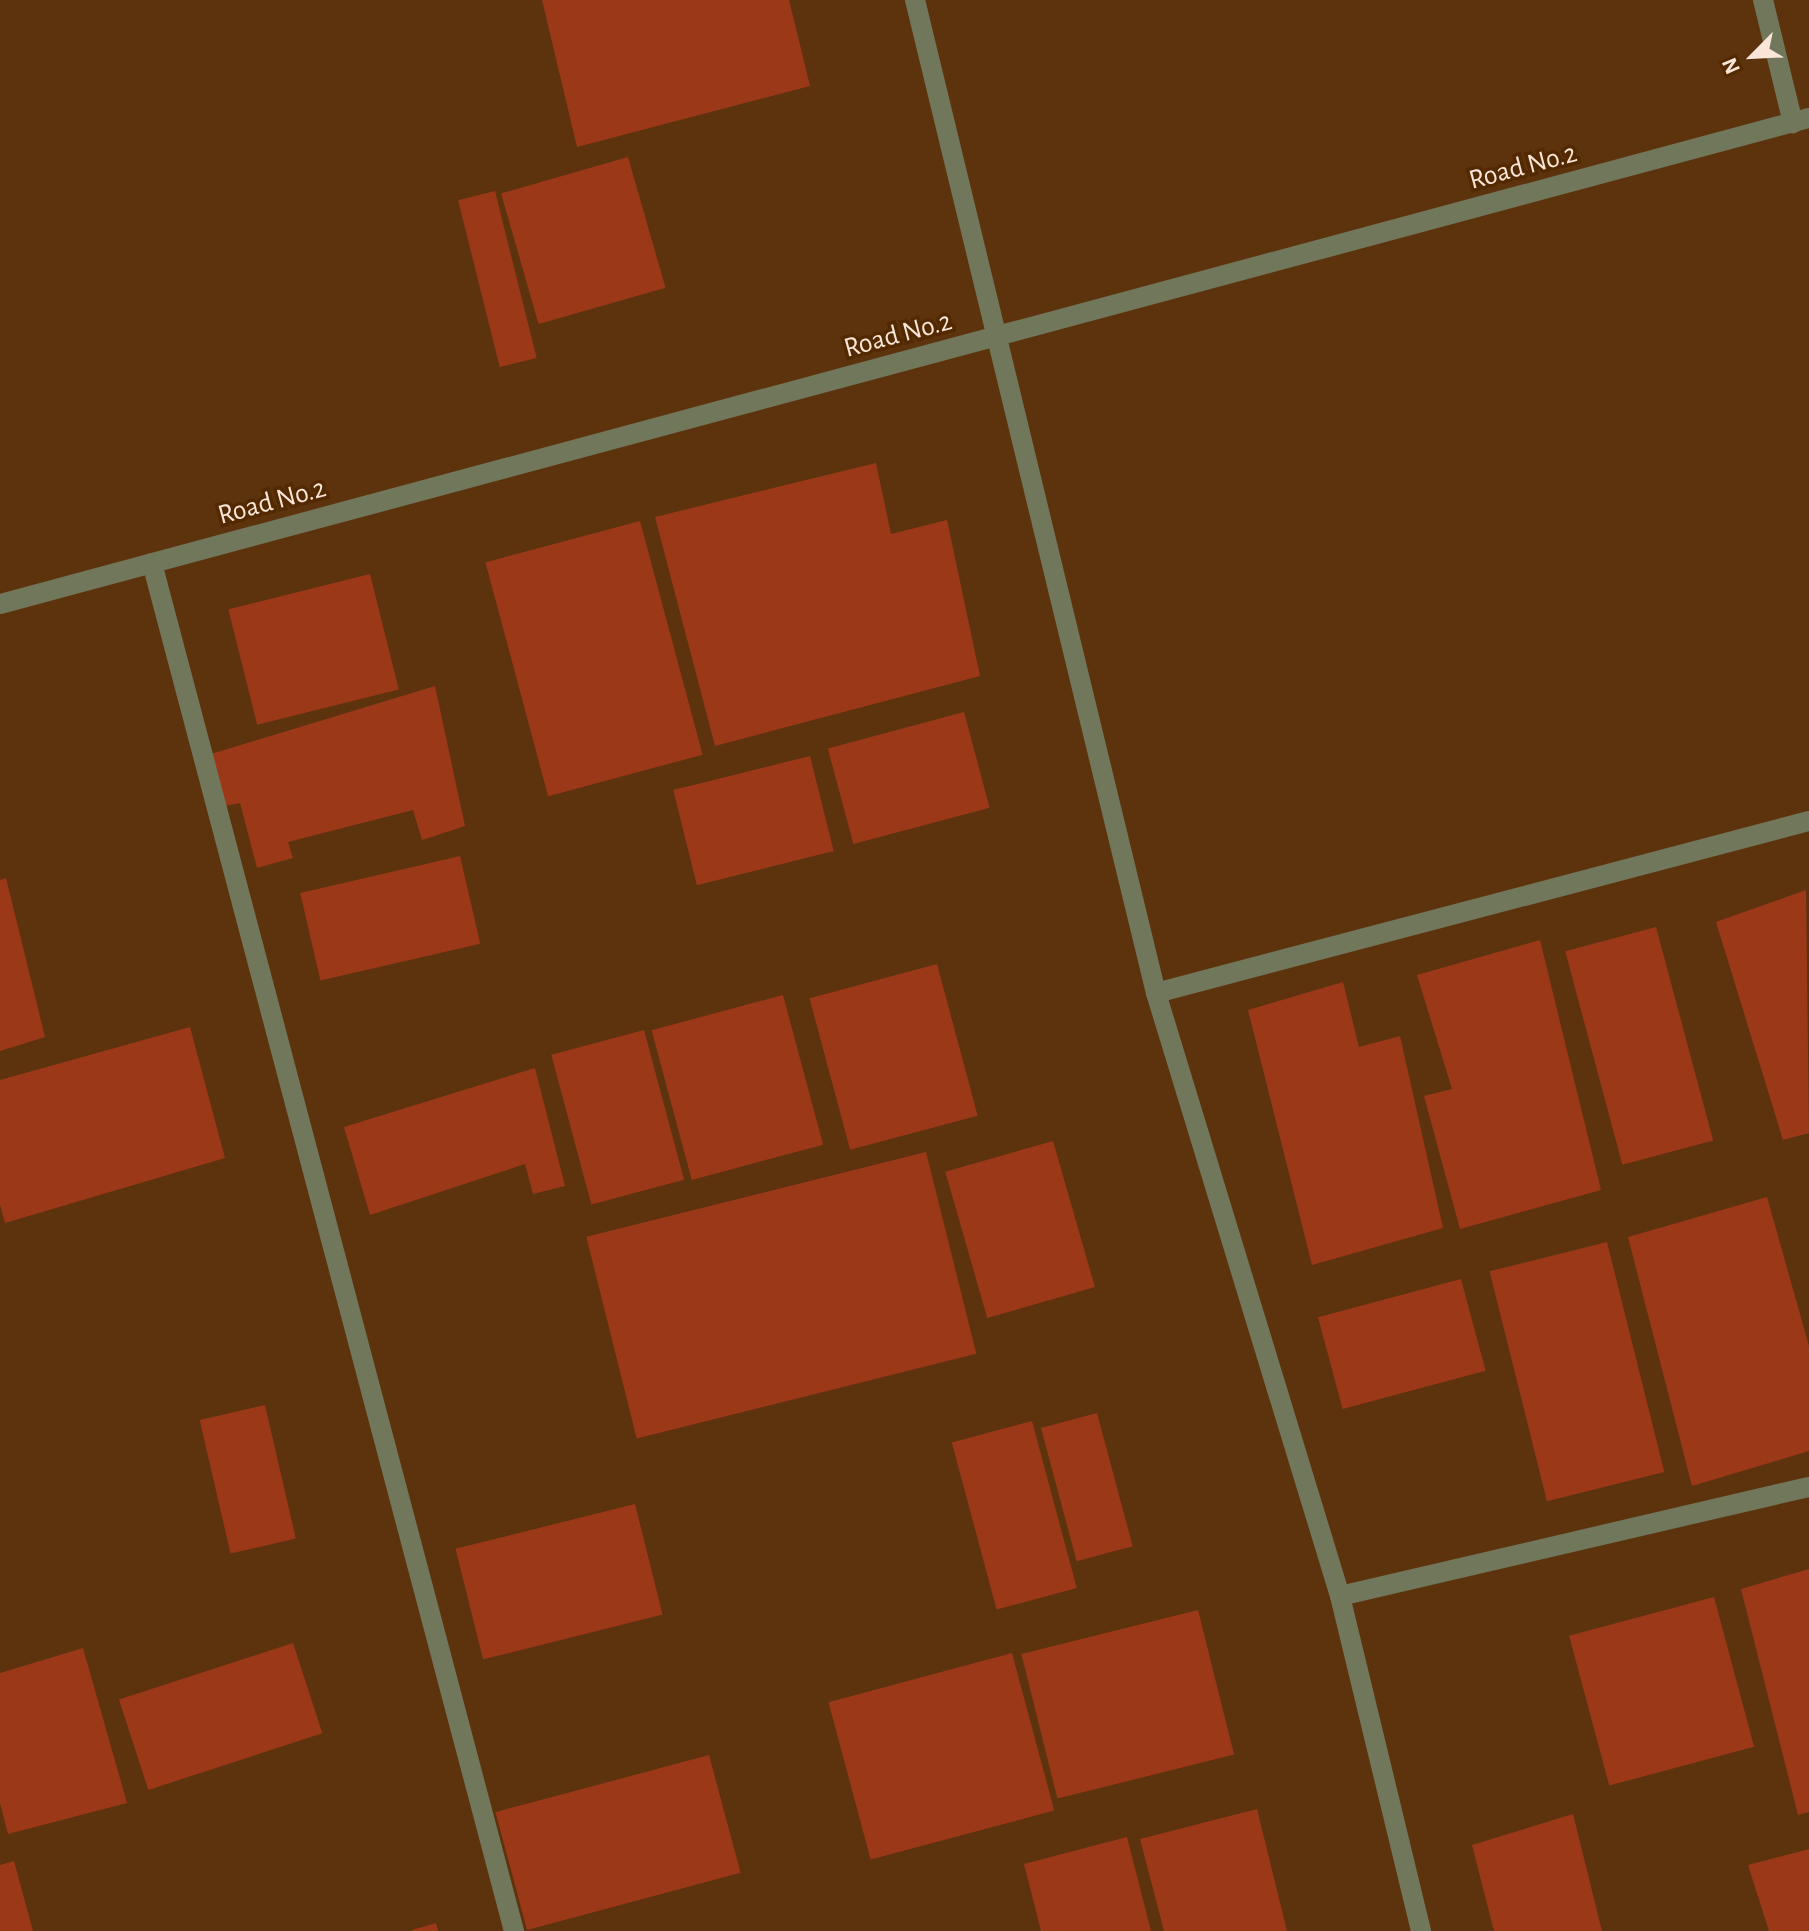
<!DOCTYPE html>
<style>
body{margin:0}
#map{position:relative;width:1809px;height:1931px;overflow:hidden;background:#5d330e;font-family:"Alegreya Sans",sans-serif}
div>[style]{position:absolute}
.building>*{inset:0;background:#9b3817;transform-origin:0 0}
.service>*{height:20px;margin:-10px;padding:0 10px;transform-origin:10px;border-radius:10px;background:#71775a}
.minor>*{height:20px;margin:-10px;padding:0 10px;transform-origin:10px;border-radius:10px;background:#71775a}
.tertiary>*{height:20px;margin:-10px;padding:0 10px;transform-origin:10px;border-radius:10px;background:#71775a}
span{translate:-50% -50%;white-space:nowrap;text-align:center;line-height:1.15;-webkit-text-stroke:7px #522901;paint-order:stroke}
.street-label{font-size:28px;color:#fae6d8}
.north{position:absolute;left:1713px;top:16px;width:80px;height:80px;-webkit-text-stroke:6px #522901;paint-order:stroke;rotate:246deg;font-size:22px;font-weight:700;line-height:32px;text-align:center;color:#fae6d8}
.north::after{content:'';display:block;margin:auto;width:28px;height:36px;background:#fae6d8;clip-path:polygon(50% 0,100% 100%,50% 72%,0 100%)}
</style>
<div id="map">
<div class="building">
<div style="clip-path:polygon(542px 0,789px 0,810px 86px,577px 147px)"></div>
<div style="left:628px;top:157px;width:136px;height:132px;rotate:74deg"></div>
<div style="left:495px;top:191px;width:172px;height:38px;rotate:76deg"></div>
<div style="clip-path:polygon(876px 463px,891px 534px,947px 520px,980px 676px,715px 746px,655px 517px)"></div>
<div style="left:640px;top:521px;width:242px;height:160px;rotate:75deg"></div>
<div style="left:370px;top:574px;width:119px;height:146px;rotate:76deg"></div>
<div style="clip-path:polygon(435px 686px,465px 826px,422px 840px,413px 810px,288px 842px,293px 858px,257px 868px,240px 803px,224px 806px,211px 754px)"></div>
<div style="left:964px;top:712px;width:99px;height:141px;rotate:75deg"></div>
<div style="left:810px;top:756px;width:98px;height:141px;rotate:76deg"></div>
<div style="left:460px;top:856px;width:90px;height:164px;rotate:77deg"></div>
<div style="clip-path:polygon(6px 878px,45px 1037px,0 1051px,0 880px)"></div>
<div style="clip-path:polygon(1806px 890px,1809px 1133px,1783px 1140px,1716px 922px)"></div>
<div style="left:1656px;top:927px;width:221px;height:94px;rotate:75deg"></div>
<div style="clip-path:polygon(1540px 940px,1601px 1190px,1460px 1229px,1424px 1096px,1452px 1089px,1417px 975px)"></div>
<div style="left:937px;top:964px;width:157px;height:132px;rotate:75deg"></div>
<div style="clip-path:polygon(1343px 982px,1359px 1047px,1400px 1036px,1443px 1228px,1312px 1265px,1248px 1010px)"></div>
<div style="left:783px;top:995px;width:155px;height:136px;rotate:75deg"></div>
<div style="clip-path:polygon(190px 1027px,225px 1158px,5px 1223px,0 1205px,0 1080px)"></div>
<div style="left:644px;top:1030px;width:155px;height:96px;rotate:75deg"></div>
<div style="clip-path:polygon(535px 1068px,565px 1186px,533px 1194px,525px 1164px,370px 1215px,344px 1127px)"></div>
<div style="left:1053px;top:1141px;width:152px;height:112px;rotate:74deg"></div>
<div style="left:926px;top:1152px;width:208px;height:350px;rotate:76deg"></div>
<div style="clip-path:polygon(1767px 1197px,1809px 1346px,1809px 1451px,1692px 1486px,1628px 1237px)"></div>
<div style="left:1607px;top:1242px;width:237px;height:121px;rotate:76deg"></div>
<div style="left:1461px;top:1279px;width:95px;height:148px;rotate:75deg"></div>
<div style="left:265px;top:1405px;width:137px;height:67px;rotate:77deg"></div>
<div style="left:1097px;top:1413px;width:138px;height:58px;rotate:75deg"></div>
<div style="left:1032px;top:1421px;width:173px;height:83px;rotate:75deg"></div>
<div style="left:635px;top:1504px;width:114px;height:185px;rotate:76deg"></div>
<div style="clip-path:polygon(1809px 1569px,1809px 1812px,1798px 1815px,1741px 1589px)"></div>
<div style="left:1714px;top:1597px;width:155px;height:150px;rotate:75deg"></div>
<div style="left:1198px;top:1610px;width:149px;height:182px;rotate:76deg"></div>
<div style="left:293px;top:1643px;width:95px;height:183px;rotate:72deg"></div>
<div style="clip-path:polygon(83px 1648px,127px 1803px,8px 1834px,0 1803px,0 1673px)"></div>
<div style="left:1012px;top:1653px;width:163px;height:190px;rotate:75deg"></div>
<div style="left:709px;top:1755px;width:122px;height:221px;rotate:75deg"></div>
<div style="clip-path:polygon(1257px 1809px,1287px 1931px,1164px 1931px,1140px 1839px)"></div>
<div style="clip-path:polygon(1573px 1814px,1602px 1931px,1494px 1931px,1472px 1845px)"></div>
<div style="clip-path:polygon(1127px 1837px,1151px 1931px,1041px 1931px,1024px 1864px)"></div>
<div style="clip-path:polygon(1809px 1849px,1809px 1931px,1769px 1931px,1748px 1865px)"></div>
<div style="clip-path:polygon(14px 1861px,33px 1931px,0 1931px,0 1865px)"></div>
<div style="clip-path:polygon(436px 1923px,438px 1931px,412px 1931px,412px 1930px)"></div>
</div>
<div class="service">
<div style="left:1763px;top:0;width:127px;rotate:76.3deg"></div>
</div>
<div class="minor">
<div style="left:915px;top:0;width:1022px;rotate:76.36deg"></div>
<div style="left:1156px;top:993px;width:630px;rotate:73.03deg"></div>
<div style="left:1340px;top:1596px;width:345px;rotate:76.4deg"></div>
<div style="left:152px;top:563px;width:1415px;rotate:75.18deg"></div>
<div style="left:1156px;top:993px;width:675px;rotate:-14.76deg"></div>
<div style="left:1340px;top:1596px;width:481px;rotate:-13.1deg"></div>
</div>
<div class="tertiary">
<div style="left:0;top:604px;width:1873px;rotate:-15.04deg"></div>
</div>
<div class="street-label">
<span style="left:1523px;top:167px;rotate:-15deg">Road No.2</span>
<span style="left:898px;top:335px;rotate:-15deg">Road No.2</span>
<span style="left:272px;top:502px;rotate:-15deg">Road No.2</span>
</div>
<div class="north">N</div>
</div>
